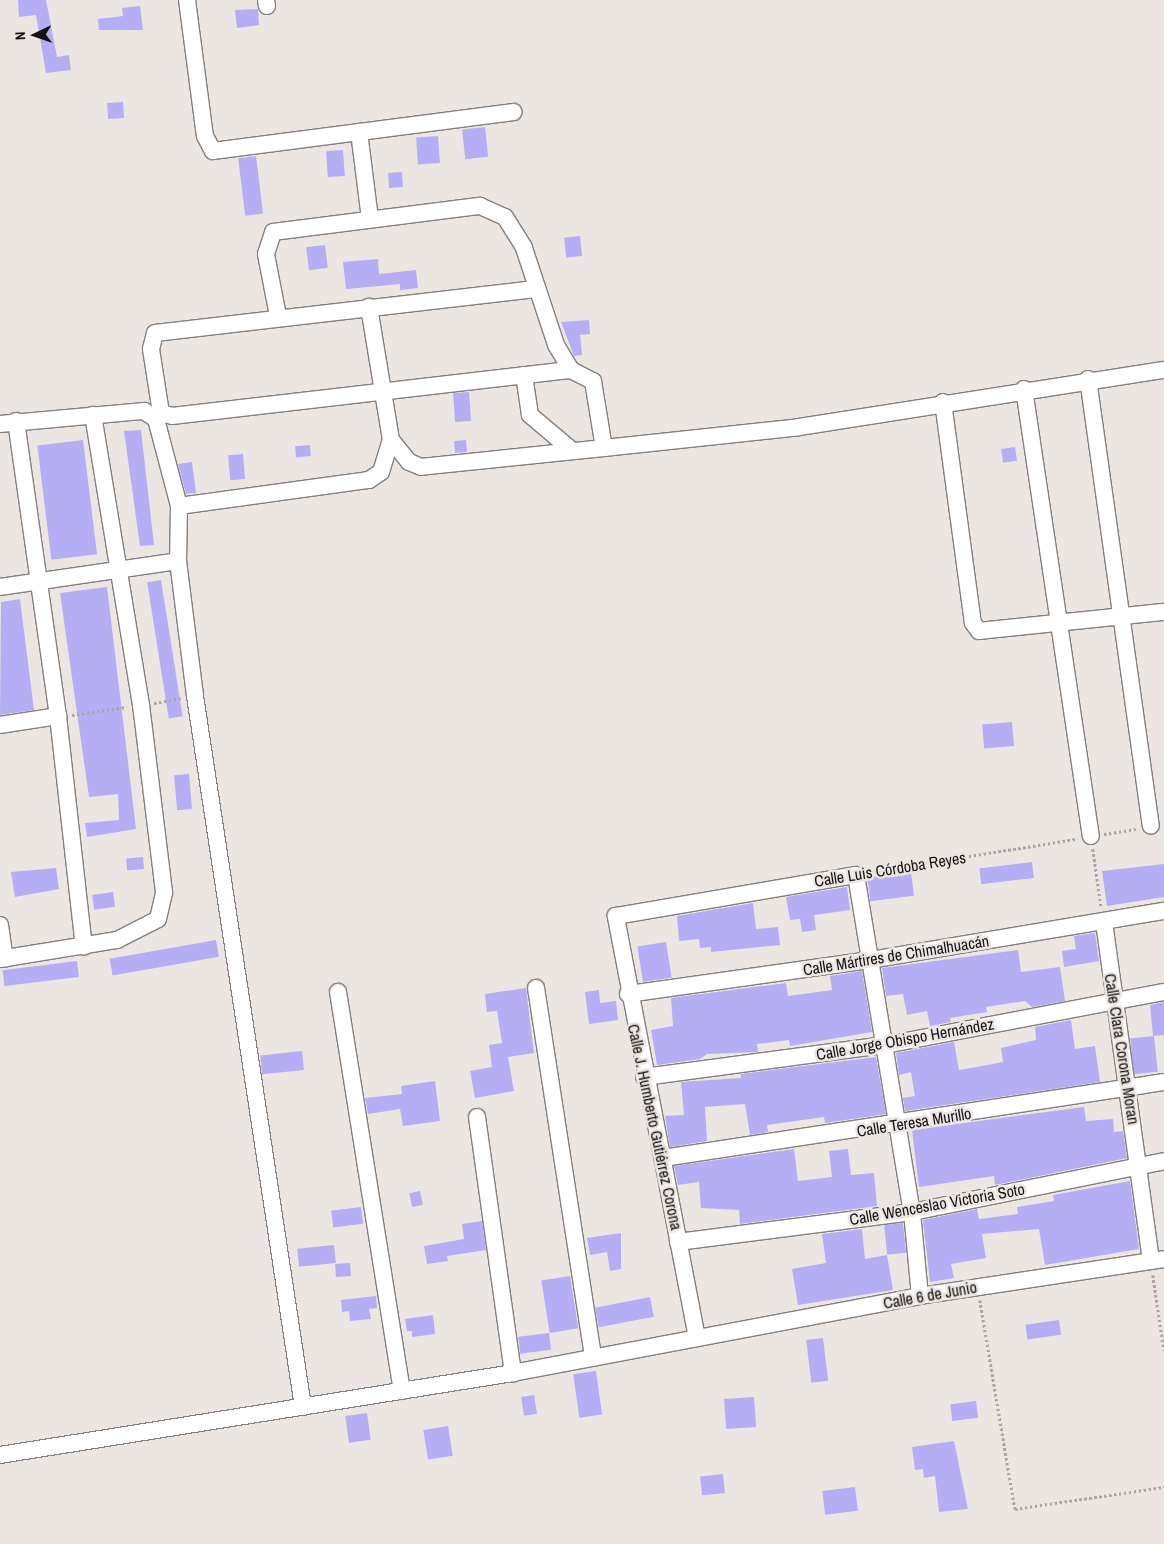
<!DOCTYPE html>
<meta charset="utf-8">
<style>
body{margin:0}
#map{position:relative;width:1164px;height:1544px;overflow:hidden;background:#ece6e2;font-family:"Archivo Narrow",sans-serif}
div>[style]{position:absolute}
.building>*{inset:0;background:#b6aef5;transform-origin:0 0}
.path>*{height:2.5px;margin-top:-1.25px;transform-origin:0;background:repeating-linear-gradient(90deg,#aaa5a2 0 2.5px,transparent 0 5px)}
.roads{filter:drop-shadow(1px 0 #847f7c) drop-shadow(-1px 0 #847f7c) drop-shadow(0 1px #847f7c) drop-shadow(0 -1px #847f7c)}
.minor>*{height:16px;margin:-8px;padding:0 8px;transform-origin:8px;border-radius:8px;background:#fff}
span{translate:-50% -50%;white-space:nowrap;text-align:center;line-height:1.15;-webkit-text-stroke:5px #ece6e2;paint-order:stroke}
.street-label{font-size:16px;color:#151312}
.north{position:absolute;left:10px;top:10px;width:50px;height:50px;-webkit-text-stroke:4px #ece6e2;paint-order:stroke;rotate:267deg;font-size:14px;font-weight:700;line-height:20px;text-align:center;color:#151312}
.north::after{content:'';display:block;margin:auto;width:18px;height:22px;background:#151312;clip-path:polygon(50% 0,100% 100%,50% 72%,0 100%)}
</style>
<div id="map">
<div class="building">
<div style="clip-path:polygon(18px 0,46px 0,57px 57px,69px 55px,71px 70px,46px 73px,36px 15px,19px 17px)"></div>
<div style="clip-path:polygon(140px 6px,143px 30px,99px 30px,98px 19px,123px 16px,122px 8px)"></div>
<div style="clip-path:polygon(258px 9px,259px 25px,237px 28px,235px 10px)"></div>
<div style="left:123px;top:102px;width:16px;height:16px;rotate:86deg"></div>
<div style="left:485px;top:127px;width:30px;height:23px;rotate:84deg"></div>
<div style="left:438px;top:136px;width:27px;height:22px;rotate:86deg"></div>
<div style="left:343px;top:150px;width:26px;height:17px;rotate:86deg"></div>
<div style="left:256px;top:156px;width:58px;height:18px;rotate:83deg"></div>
<div style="left:402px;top:172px;width:15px;height:14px;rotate:86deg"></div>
<div style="left:580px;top:236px;width:20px;height:16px;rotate:84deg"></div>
<div style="left:325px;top:245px;width:23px;height:19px;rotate:83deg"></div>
<div style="clip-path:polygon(378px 259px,379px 274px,416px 270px,418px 288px,400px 290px,400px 284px,346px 289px,343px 262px)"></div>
<div style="clip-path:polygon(589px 320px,590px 334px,580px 335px,582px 355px,574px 356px,561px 322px)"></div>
<div style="left:469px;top:392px;width:29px;height:16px;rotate:86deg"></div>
<div style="clip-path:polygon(141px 430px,154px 545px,140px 546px,124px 431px)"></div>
<div style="left:83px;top:440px;width:115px;height:46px;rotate:83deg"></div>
<div style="left:466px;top:440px;width:12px;height:12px;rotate:85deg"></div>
<div style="left:310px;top:445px;width:11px;height:15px;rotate:85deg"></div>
<div style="left:1015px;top:447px;width:14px;height:14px;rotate:82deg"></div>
<div style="left:243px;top:454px;width:25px;height:15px;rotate:85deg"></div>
<div style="clip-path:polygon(192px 462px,196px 493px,186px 494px,178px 464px)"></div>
<div style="left:161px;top:580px;width:138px;height:14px;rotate:81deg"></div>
<div style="clip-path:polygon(107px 587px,136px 829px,87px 837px,85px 823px,119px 820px,118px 794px,89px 797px,60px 593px)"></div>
<div style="clip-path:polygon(20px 599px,34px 710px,0 715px,1px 602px)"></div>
<div style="left:1012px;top:722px;width:24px;height:30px;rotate:85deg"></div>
<div style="left:189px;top:774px;width:35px;height:15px;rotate:85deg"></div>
<div style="left:143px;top:857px;width:12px;height:17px;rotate:85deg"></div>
<div style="left:1032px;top:862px;width:16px;height:53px;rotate:83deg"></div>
<div style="clip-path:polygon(1164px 864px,1164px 897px,1107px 906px,1102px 871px)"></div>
<div style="clip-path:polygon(56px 868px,59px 889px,15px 897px,11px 872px)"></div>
<div style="left:911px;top:872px;width:24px;height:44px;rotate:83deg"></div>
<div style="clip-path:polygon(847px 887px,850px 910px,814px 915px,816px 930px,802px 932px,800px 919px,790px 920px,786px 897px)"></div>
<div style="left:113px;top:892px;width:15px;height:21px;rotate:82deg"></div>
<div style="clip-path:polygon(753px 903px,756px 929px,778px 927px,780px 945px,711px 952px,711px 947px,700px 948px,699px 939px,679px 941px,677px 916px)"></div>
<div style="clip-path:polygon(1095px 933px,1099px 961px,1064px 967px,1062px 951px,1076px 949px,1074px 936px)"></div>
<div style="left:216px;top:940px;width:17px;height:108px;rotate:80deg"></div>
<div style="left:666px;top:942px;width:36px;height:29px;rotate:81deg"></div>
<div style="clip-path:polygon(1018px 950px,1021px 972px,1060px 967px,1065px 1001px,1032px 1007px,1025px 1001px,986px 1007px,987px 1012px,950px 1018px,951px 1022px,930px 1026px,927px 1011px,907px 1015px,903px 994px,886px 996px,882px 968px)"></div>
<div style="left:77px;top:961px;width:16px;height:75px;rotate:83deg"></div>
<div style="clip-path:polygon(862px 971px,872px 1032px,790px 1046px,789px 1040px,757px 1044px,758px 1052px,707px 1054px,700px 1059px,657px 1065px,651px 1030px,673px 1026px,671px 998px,786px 983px,788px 996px,832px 990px,830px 976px)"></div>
<div style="clip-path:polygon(526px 988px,534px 1053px,508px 1057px,514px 1091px,475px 1098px,470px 1071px,492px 1067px,489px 1045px,502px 1043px,497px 1011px,487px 1012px,485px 994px)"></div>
<div style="clip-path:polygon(599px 990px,600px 1003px,616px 1001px,618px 1020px,589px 1024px,585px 992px)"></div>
<div style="clip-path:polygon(1164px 1002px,1164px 1035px,1153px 1036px,1150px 1005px)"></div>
<div style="clip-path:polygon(1071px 1020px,1075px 1049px,1095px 1046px,1100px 1082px,905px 1111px,903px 1098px,915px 1096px,913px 1085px,911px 1072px,899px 1075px,896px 1053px,954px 1042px,959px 1070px,993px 1064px,1003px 1062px,1001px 1048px,1036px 1040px,1035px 1027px)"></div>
<div style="left:1154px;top:1036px;width:36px;height:24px;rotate:84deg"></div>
<div style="left:302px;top:1051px;width:19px;height:42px;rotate:84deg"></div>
<div style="clip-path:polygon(876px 1057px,886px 1114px,825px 1123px,824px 1117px,767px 1125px,768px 1132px,750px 1135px,745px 1104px,705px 1107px,707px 1141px,670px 1147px,665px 1116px,684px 1115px,681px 1082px,741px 1078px,741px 1074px)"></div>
<div style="clip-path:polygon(435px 1081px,440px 1121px,403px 1126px,400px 1109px,368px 1114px,365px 1098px,402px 1094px,401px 1086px)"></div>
<div style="clip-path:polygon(1084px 1107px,1086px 1121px,1113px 1119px,1114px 1132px,1123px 1131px,1127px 1158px,995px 1185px,994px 1176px,919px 1187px,912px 1130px)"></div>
<div style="clip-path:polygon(794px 1149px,798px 1181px,832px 1177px,829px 1151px,848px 1149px,851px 1175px,874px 1173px,877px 1206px,740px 1224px,739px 1210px,701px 1208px,699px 1182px,678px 1185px,674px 1166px)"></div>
<div style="clip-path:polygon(1130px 1181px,1139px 1249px,1045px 1265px,1039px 1229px,982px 1234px,986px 1258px,951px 1264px,954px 1278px,930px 1282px,923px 1220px,977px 1209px,979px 1219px,1018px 1214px,1017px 1207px,1054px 1201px,1053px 1195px)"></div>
<div style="left:420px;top:1191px;width:14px;height:11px;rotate:78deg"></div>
<div style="left:361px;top:1207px;width:17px;height:30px;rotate:83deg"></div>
<div style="clip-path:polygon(482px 1221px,486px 1250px,447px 1256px,448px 1261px,427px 1264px,424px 1246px,464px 1239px,462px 1224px)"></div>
<div style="left:903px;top:1223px;width:30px;height:19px;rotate:84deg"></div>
<div style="clip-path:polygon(862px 1229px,865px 1259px,887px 1255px,893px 1290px,798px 1305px,792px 1269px,826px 1263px,822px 1234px)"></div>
<div style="clip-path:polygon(621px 1233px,621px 1269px,610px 1271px,607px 1252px,590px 1255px,587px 1238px)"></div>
<div style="left:334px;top:1245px;width:18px;height:37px;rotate:84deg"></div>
<div style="left:350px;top:1263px;width:13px;height:15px;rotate:86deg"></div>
<div style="left:570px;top:1276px;width:53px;height:29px;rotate:81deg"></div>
<div style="clip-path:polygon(376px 1296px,377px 1308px,369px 1309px,371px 1319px,350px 1321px,349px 1311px,342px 1312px,341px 1300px)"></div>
<div style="left:650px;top:1297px;width:20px;height:56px;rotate:79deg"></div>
<div style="clip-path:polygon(433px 1315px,435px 1334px,412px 1337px,412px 1331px,407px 1331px,405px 1319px)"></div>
<div style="left:1059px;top:1320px;width:15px;height:34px;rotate:82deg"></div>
<div style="left:549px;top:1333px;width:17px;height:31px;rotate:83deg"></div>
<div style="left:823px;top:1338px;width:43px;height:17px;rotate:83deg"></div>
<div style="left:596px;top:1371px;width:44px;height:23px;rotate:82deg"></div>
<div style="left:534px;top:1395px;width:19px;height:13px;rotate:81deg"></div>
<div style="left:754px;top:1397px;width:30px;height:30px;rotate:86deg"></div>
<div style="left:976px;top:1401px;width:17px;height:26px;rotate:83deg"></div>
<div style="left:367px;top:1413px;width:27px;height:22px;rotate:82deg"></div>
<div style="left:448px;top:1426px;width:30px;height:25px;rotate:81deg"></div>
<div style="clip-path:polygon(954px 1441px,968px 1509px,939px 1512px,935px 1476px,924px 1478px,923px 1469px,915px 1470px,912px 1447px)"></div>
<div style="left:723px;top:1474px;width:19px;height:23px;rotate:84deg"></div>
<div style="left:855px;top:1487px;width:24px;height:33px;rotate:83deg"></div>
</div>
<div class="path">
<div style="left:154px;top:703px;width:27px;rotate:-10deg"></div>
<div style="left:72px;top:715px;width:55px;rotate:-8.4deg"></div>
<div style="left:1104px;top:834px;width:32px;rotate:-9deg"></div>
<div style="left:1093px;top:849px;width:58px;rotate:82deg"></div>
<div style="left:870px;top:872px;width:210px;rotate:-9.1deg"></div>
<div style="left:1153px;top:1275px;width:76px;rotate:81.7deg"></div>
<div style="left:980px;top:1300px;width:212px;rotate:80.5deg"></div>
<div style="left:1015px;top:1509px;width:151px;rotate:-8.4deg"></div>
</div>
<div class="roads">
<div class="minor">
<div style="left:187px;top:0;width:137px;rotate:82.5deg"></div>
<div style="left:205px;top:136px;width:17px;rotate:62deg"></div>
<div style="left:213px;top:151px;width:303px;rotate:-7.4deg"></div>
<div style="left:266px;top:0;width:6px;rotate:81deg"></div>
<div style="left:359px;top:132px;width:88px;rotate:82.8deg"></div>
<div style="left:278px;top:316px;width:63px;rotate:-101deg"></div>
<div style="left:266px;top:254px;width:23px;rotate:-72deg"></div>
<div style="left:273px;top:232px;width:209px;rotate:-7.2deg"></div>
<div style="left:480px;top:206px;width:27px;rotate:24deg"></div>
<div style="left:505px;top:217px;width:36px;rotate:58deg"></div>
<div style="left:524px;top:248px;width:102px;rotate:71.7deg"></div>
<div style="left:556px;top:345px;width:29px;rotate:59deg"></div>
<div style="left:571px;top:370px;width:25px;rotate:27deg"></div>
<div style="left:593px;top:381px;width:68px;rotate:80.7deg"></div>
<div style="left:604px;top:448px;width:184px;rotate:174.1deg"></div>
<div style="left:421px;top:467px;width:13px;rotate:-157deg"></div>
<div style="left:409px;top:462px;width:28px;rotate:-129deg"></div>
<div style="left:524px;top:375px;width:40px;rotate:81.5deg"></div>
<div style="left:530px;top:415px;width:51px;rotate:40.2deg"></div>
<div style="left:1088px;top:379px;width:451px;rotate:82deg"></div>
<div style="left:1024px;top:389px;width:452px;rotate:81.5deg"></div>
<div style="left:943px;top:402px;width:223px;rotate:82.3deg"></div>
<div style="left:973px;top:623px;width:10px;rotate:53deg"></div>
<div style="left:979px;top:631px;width:186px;rotate:-5.9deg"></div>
<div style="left:161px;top:413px;width:11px;rotate:15deg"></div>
<div style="left:172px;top:416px;width:402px;rotate:-6.6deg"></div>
<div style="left:156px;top:419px;width:8px;rotate:-50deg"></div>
<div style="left:161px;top:413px;width:65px;rotate:-98.9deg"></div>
<div style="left:151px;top:349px;width:16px;rotate:-76deg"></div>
<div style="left:155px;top:333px;width:383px;rotate:-6.6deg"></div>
<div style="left:16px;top:421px;width:298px;rotate:81.9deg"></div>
<div style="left:58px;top:716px;width:232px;rotate:83.6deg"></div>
<div style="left:0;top:424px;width:145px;rotate:-5.2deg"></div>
<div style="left:144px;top:411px;width:14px;rotate:34deg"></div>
<div style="left:156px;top:419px;width:90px;rotate:75.2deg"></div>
<div style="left:179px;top:506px;width:55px;rotate:91deg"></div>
<div style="left:178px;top:561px;width:136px;rotate:82.8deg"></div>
<div style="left:195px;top:696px;width:719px;rotate:81.36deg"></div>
<div style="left:604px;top:448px;width:196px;rotate:-6.1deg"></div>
<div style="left:799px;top:427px;width:369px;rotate:-8.9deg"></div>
<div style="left:179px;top:506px;width:192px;rotate:-7.8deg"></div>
<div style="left:369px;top:480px;width:14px;rotate:-34deg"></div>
<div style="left:381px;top:472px;width:34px;rotate:-73deg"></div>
<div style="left:391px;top:440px;width:135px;rotate:-99.4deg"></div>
<div style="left:0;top:587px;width:180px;rotate:-8.3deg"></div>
<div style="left:0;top:725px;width:59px;rotate:-8.8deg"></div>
<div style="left:1104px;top:922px;width:342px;rotate:82.1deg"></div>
<div style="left:0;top:925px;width:34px;rotate:82deg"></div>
<div style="left:0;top:959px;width:119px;rotate:-9.2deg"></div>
<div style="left:117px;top:940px;width:46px;rotate:-27.1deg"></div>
<div style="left:158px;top:919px;width:28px;rotate:-77deg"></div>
<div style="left:164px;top:892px;width:188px;rotate:-97deg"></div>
<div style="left:141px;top:705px;width:294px;rotate:-99.4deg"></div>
<div style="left:536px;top:988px;width:374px;rotate:81.2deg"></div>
<div style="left:338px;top:992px;width:404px;rotate:80.9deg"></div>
<div style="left:628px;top:994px;width:244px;rotate:-8deg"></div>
<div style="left:870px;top:960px;width:298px;rotate:-9.5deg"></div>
<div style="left:644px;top:1077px;width:243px;rotate:-7.6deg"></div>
<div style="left:885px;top:1045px;width:284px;rotate:-10.8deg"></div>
<div style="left:477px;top:1117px;width:259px;rotate:82deg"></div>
<div style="left:663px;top:1158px;width:507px;rotate:-8.63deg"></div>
<div style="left:678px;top:1242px;width:236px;rotate:-7.3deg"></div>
<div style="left:912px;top:1212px;width:257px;rotate:-11.4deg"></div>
<div style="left:697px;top:1338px;width:430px;rotate:-100.9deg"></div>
<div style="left:616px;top:916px;width:243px;rotate:-9.7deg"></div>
<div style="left:856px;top:875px;width:342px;rotate:80.6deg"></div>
<div style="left:912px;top:1212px;width:84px;rotate:84.6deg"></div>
<div style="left:0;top:1455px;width:520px;rotate:-9.08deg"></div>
<div style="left:513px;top:1373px;width:414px;rotate:-10.7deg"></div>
<div style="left:920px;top:1296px;width:247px;rotate:-8.6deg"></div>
</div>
</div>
<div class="street-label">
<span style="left:890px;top:869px;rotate:-9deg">Calle Luis Córdoba Reyes</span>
<span style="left:896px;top:955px;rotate:-9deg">Calle Mártires de Chimalhuacán</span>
<span style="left:905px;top:1039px;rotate:-10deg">Calle Jorge Obispo Hernández</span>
<span style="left:1122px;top:1049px;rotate:81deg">Calle Clara Corona Moran</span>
<span style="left:914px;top:1122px;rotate:-9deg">Calle Teresa Murillo</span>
<span style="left:655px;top:1127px;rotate:78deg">Calle J. Humberto Gutiérrez Corona</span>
<span style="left:937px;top:1204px;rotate:-10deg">Calle Wenceslao Victoria Soto</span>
<span style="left:930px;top:1295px;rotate:-10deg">Calle 6 de Junio</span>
</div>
<div class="north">N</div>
</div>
